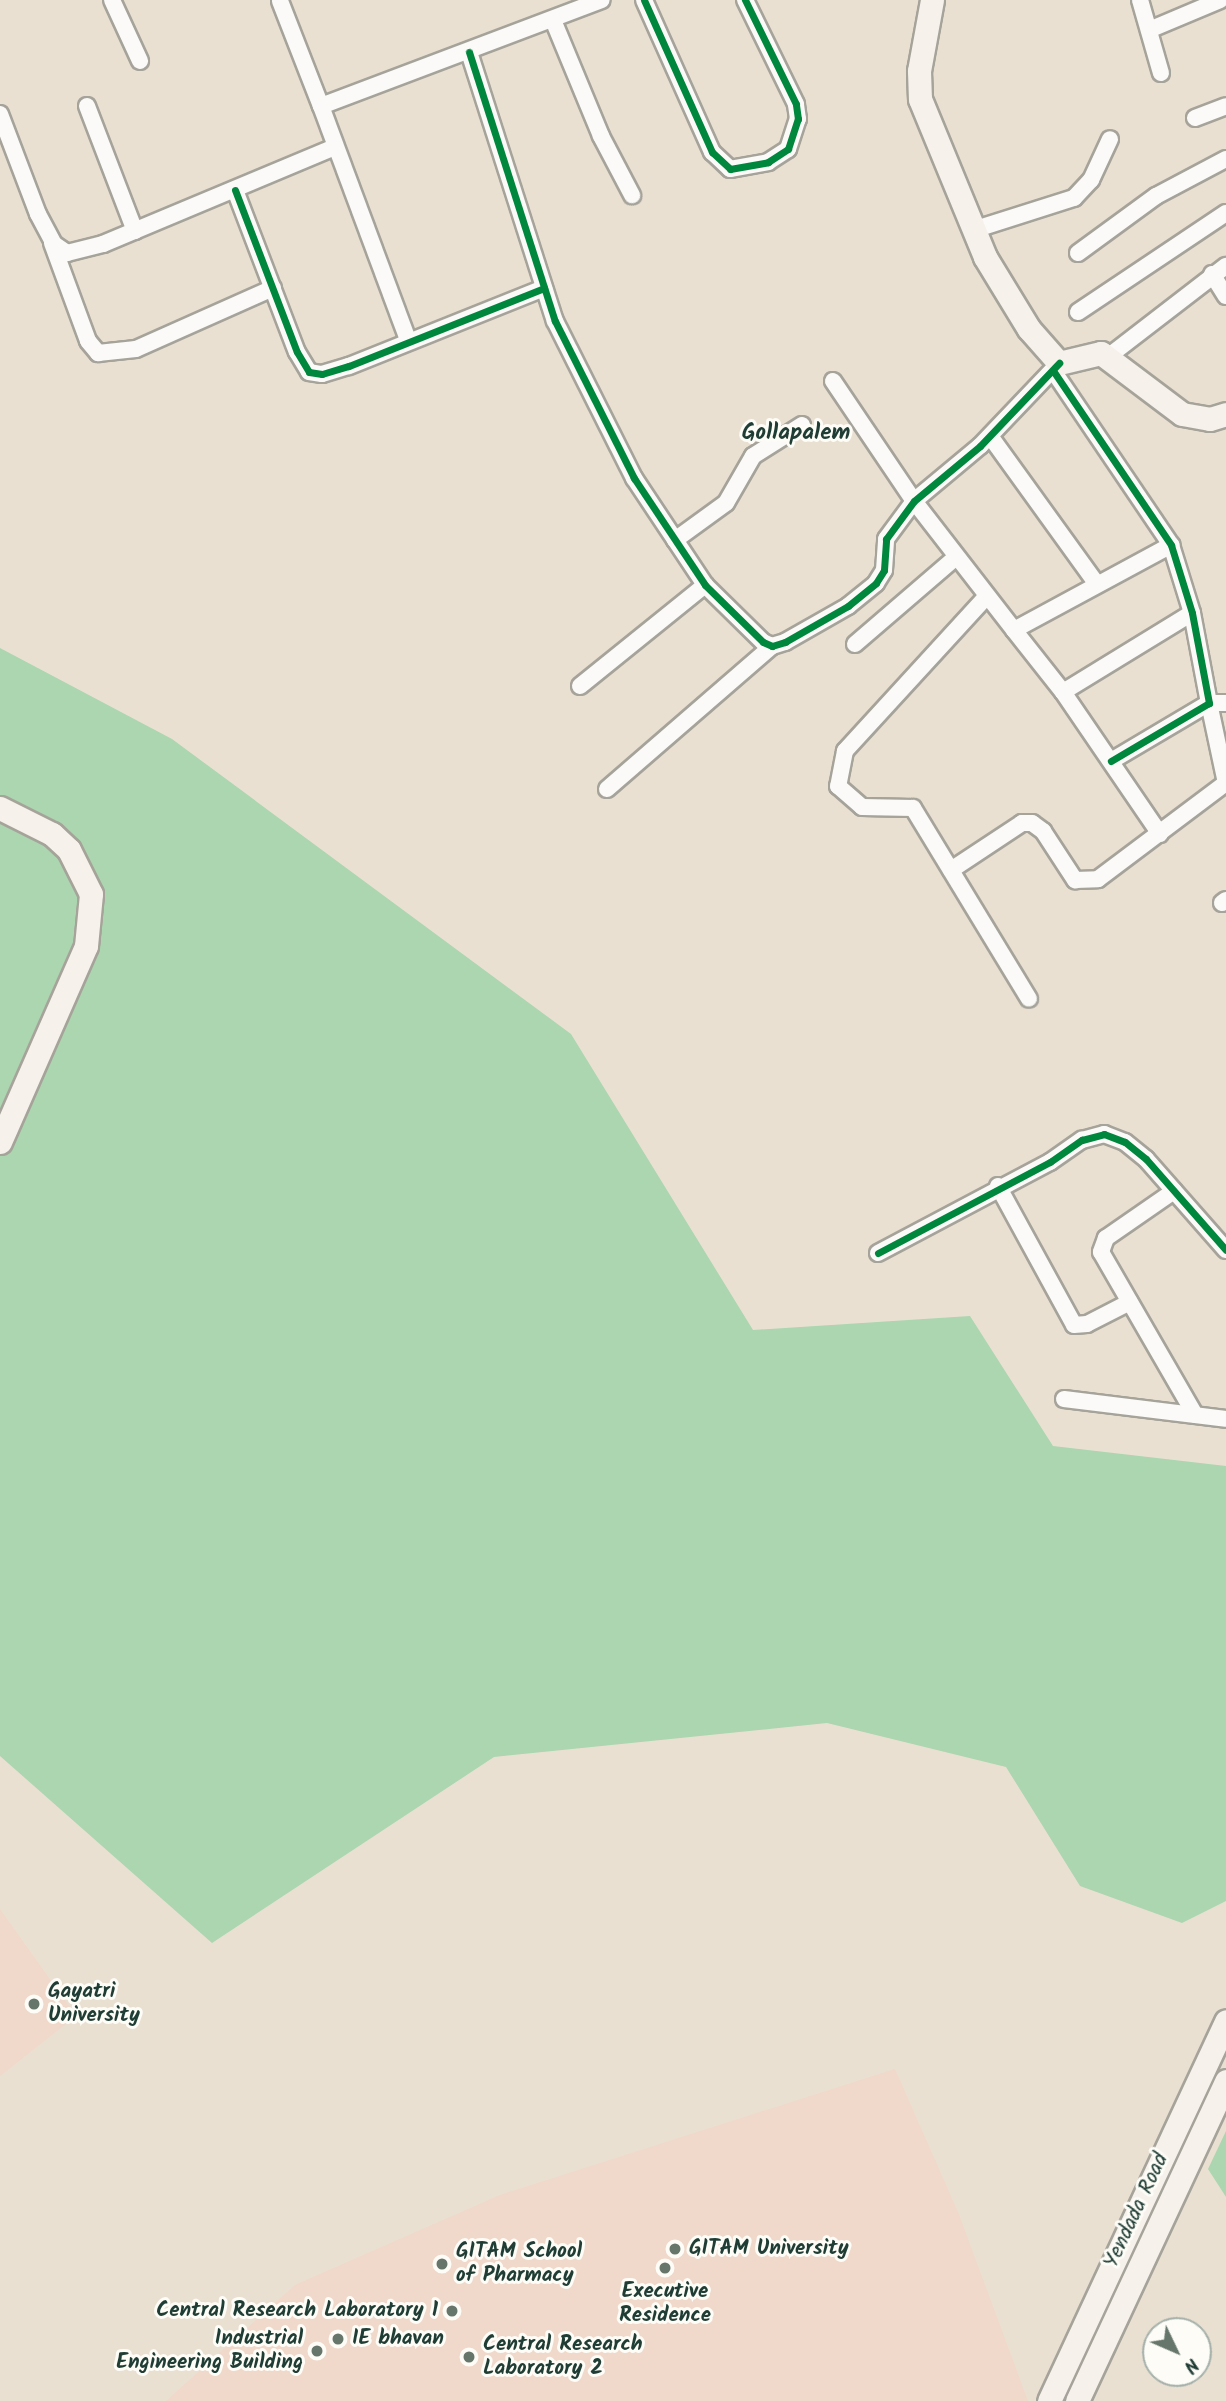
<!DOCTYPE html>
<style>
body{margin:0}
#map{position:relative;width:1226px;height:2401px;overflow:hidden;background:#eae0d2;font-family:Kalam,sans-serif}
div>[style]{position:absolute}
.built>*{inset:0;background:#f0d8ca}
.green>*{inset:0;background:#abd6af}
.roads{filter:drop-shadow(2px 0 #a5a39a) drop-shadow(-2px 0 #a5a39a) drop-shadow(0 2px #a5a39a) drop-shadow(0 -2px #a5a39a)}
.street>*{height:16px;margin:-8px;padding:0 8px;transform-origin:8px;border-radius:8px;background:#fcfaf8}
.secondary>*{height:23px;margin:-11.5px;padding:0 11.5px;transform-origin:11.5px;border-radius:11.5px;background:#f6f1eb}
.cycleway>*{height:7px;margin:-3.5px;padding:0 3.5px;transform-origin:3.5px;border-radius:3.5px;background:#00873e}
.dots>*{width:19px;height:19px;translate:-50% -50%;box-sizing:border-box;border:4px solid #fdfcf7;border-radius:50%}
span{translate:-50% -50%;white-space:nowrap;text-align:center;line-height:1.15;-webkit-text-stroke:6px #fdfcf7;paint-order:stroke}
.poi-label{font-size:21px;color:#1f3d34;font-weight:700}
.left{translate:0 -50%;text-align:left}
.right{translate:-100% -50%;text-align:right}
.street-label{font-size:21px;color:#1f3d34}
.neighbourhood-label{font-size:23px;color:#1f3d34;font-weight:700}
.north{position:absolute;left:1142px;top:2317px;width:70px;height:70px;box-sizing:border-box;background:#fdfcf7;border:2px solid #a4b0a9;border-radius:50%;rotate:134deg;font-size:19px;font-weight:700;line-height:28px;text-align:center;color:#1f3d34}
.north::after{content:'';display:block;margin:auto;width:24px;height:32px;background:#66766b;clip-path:polygon(50% 0,100% 100%,50% 72%,0 100%)}
</style>
<div id="map">
<div class="built">
<div style="clip-path:polygon(0 1909px,76px 2016px,0 2076px)"></div>
<div style="clip-path:polygon(895px 2069px,958px 2212px,1028px 2401px,166px 2401px,295px 2285px,500px 2195px)"></div>
</div>
<div class="green">
<div style="clip-path:polygon(0 648px,172px 739px,571px 1034px,753px 1330px,970px 1316px,1053px 1446px,1226px 1466px,1226px 1901px,1182px 1923px,1080px 1886px,1006px 1767px,827px 1723px,494px 1757px,212px 1943px,0 1756px)"></div>
<div style="clip-path:polygon(1226px 2131px,1226px 2197px,1208px 2169px)"></div>
</div>
<div class="roads">
<div class="street">
<div style="left:112px;top:0;width:67px;rotate:65.3deg"></div>
<div style="left:644px;top:0;width:167px;rotate:65.9deg"></div>
<div style="left:712px;top:152px;width:25px;rotate:43deg"></div>
<div style="left:730px;top:169px;width:39px;rotate:-10deg"></div>
<div style="left:768px;top:162px;width:24px;rotate:-33deg"></div>
<div style="left:788px;top:149px;width:32px;rotate:-72deg"></div>
<div style="left:798px;top:119px;width:15px;rotate:-98deg"></div>
<div style="left:796px;top:104px;width:116px;rotate:-116.1deg"></div>
<div style="left:1140px;top:0;width:76px;rotate:74deg"></div>
<div style="left:280px;top:1px;width:113px;rotate:68.7deg"></div>
<div style="left:321px;top:106px;width:300px;rotate:-20.7deg"></div>
<div style="left:553px;top:20px;width:126px;rotate:67.5deg"></div>
<div style="left:601px;top:136px;width:67px;rotate:62.3deg"></div>
<div style="left:1149px;top:30px;width:77px;rotate:-22.9deg"></div>
<div style="left:469px;top:52px;width:282px;rotate:72.3deg"></div>
<div style="left:555px;top:321px;width:176px;rotate:63.3deg"></div>
<div style="left:634px;top:478px;width:128px;rotate:56.4deg"></div>
<div style="left:705px;top:585px;width:81px;rotate:44.5deg"></div>
<div style="left:763px;top:642px;width:10px;rotate:24deg"></div>
<div style="left:772px;top:646px;width:14px;rotate:-17deg"></div>
<div style="left:785px;top:642px;width:73px;rotate:-29.7deg"></div>
<div style="left:848px;top:606px;width:36px;rotate:-39deg"></div>
<div style="left:876px;top:583px;width:15px;rotate:-58deg"></div>
<div style="left:884px;top:570px;width:31px;rotate:-86deg"></div>
<div style="left:886px;top:539px;width:47px;rotate:-53.6deg"></div>
<div style="left:914px;top:501px;width:86px;rotate:-39.8deg"></div>
<div style="left:980px;top:446px;width:115px;rotate:-46.4deg"></div>
<div style="left:87px;top:106px;width:134px;rotate:69deg"></div>
<div style="left:321px;top:106px;width:250px;rotate:69.6deg"></div>
<div style="left:0;top:114px;width:107px;rotate:69.2deg"></div>
<div style="left:38px;top:214px;width:34px;rotate:62deg"></div>
<div style="left:54px;top:244px;width:16px;rotate:35deg"></div>
<div style="left:67px;top:253px;width:37px;rotate:-14deg"></div>
<div style="left:103px;top:244px;width:249px;rotate:-22.7deg"></div>
<div style="left:1195px;top:118px;width:33px;rotate:-21deg"></div>
<div style="left:235px;top:190px;width:173px;rotate:69.1deg"></div>
<div style="left:297px;top:352px;width:23px;rotate:59deg"></div>
<div style="left:309px;top:372px;width:13px;rotate:9deg"></div>
<div style="left:322px;top:374px;width:28px;rotate:-17deg"></div>
<div style="left:349px;top:366px;width:210px;rotate:-21.8deg"></div>
<div style="left:973px;top:230px;width:106px;rotate:-17.6deg"></div>
<div style="left:1074px;top:198px;width:25px;rotate:-47deg"></div>
<div style="left:1091px;top:180px;width:45px;rotate:-65.1deg"></div>
<div style="left:52px;top:243px;width:104px;rotate:69.8deg"></div>
<div style="left:88px;top:341px;width:16px;rotate:50deg"></div>
<div style="left:98px;top:353px;width:38px;rotate:-6deg"></div>
<div style="left:136px;top:349px;width:150px;rotate:-24deg"></div>
<div style="left:1078px;top:253px;width:97px;rotate:-36.2deg"></div>
<div style="left:1156px;top:196px;width:79px;rotate:-27.9deg"></div>
<div style="left:1212px;top:274px;width:26px;rotate:58deg"></div>
<div style="left:1078px;top:312px;width:178px;rotate:-33.8deg"></div>
<div style="left:1109px;top:356px;width:148px;rotate:-37.6deg"></div>
<div style="left:1054px;top:372px;width:209px;rotate:55.9deg"></div>
<div style="left:1171px;top:545px;width:71px;rotate:72.8deg"></div>
<div style="left:1192px;top:613px;width:92px;rotate:79.3deg"></div>
<div style="left:1209px;top:703px;width:114px;rotate:149.4deg"></div>
<div style="left:833px;top:381px;width:145px;rotate:56deg"></div>
<div style="left:914px;top:501px;width:163px;rotate:52.2deg"></div>
<div style="left:1014px;top:630px;width:179px;rotate:-28.4deg"></div>
<div style="left:990px;top:436px;width:181px;rotate:54.2deg"></div>
<div style="left:675px;top:540px;width:63px;rotate:-36deg"></div>
<div style="left:726px;top:503px;width:54px;rotate:-60.1deg"></div>
<div style="left:753px;top:456px;width:58px;rotate:-32.3deg"></div>
<div style="left:986px;top:597px;width:209px;rotate:132.5deg"></div>
<div style="left:845px;top:751px;width:36px;rotate:101deg"></div>
<div style="left:838px;top:786px;width:32px;rotate:41deg"></div>
<div style="left:862px;top:807px;width:51px;rotate:1.1deg"></div>
<div style="left:913px;top:808px;width:223px;rotate:58.7deg"></div>
<div style="left:1014px;top:630px;width:79px;rotate:51.7deg"></div>
<div style="left:1063px;top:692px;width:151px;rotate:-31.5deg"></div>
<div style="left:855px;top:644px;width:133px;rotate:-40.7deg"></div>
<div style="left:580px;top:686px;width:161px;rotate:-38.9deg"></div>
<div style="left:1063px;top:692px;width:172px;rotate:55.7deg"></div>
<div style="left:1226px;top:783px;width:82px;rotate:-102deg"></div>
<div style="left:1209px;top:703px;width:17px"></div>
<div style="left:607px;top:789px;width:218px;rotate:-40.9deg"></div>
<div style="left:951px;top:870px;width:85px;rotate:-33.5deg"></div>
<div style="left:1022px;top:823px;width:10px"></div>
<div style="left:1032px;top:823px;width:14px;rotate:36deg"></div>
<div style="left:1043px;top:831px;width:59px;rotate:56.9deg"></div>
<div style="left:1075px;top:880px;width:23px;rotate:-2deg"></div>
<div style="left:1098px;top:879px;width:160px;rotate:-36.9deg"></div>
<div style="left:1222px;top:903px;width:5px;rotate:-37deg"></div>
<div style="left:998px;top:1186px;width:158px;rotate:61.3deg"></div>
<div style="left:1074px;top:1325px;width:13px;rotate:-4deg"></div>
<div style="left:1087px;top:1324px;width:48px;rotate:-27.1deg"></div>
<div style="left:1174px;top:1191px;width:83px;rotate:145.3deg"></div>
<div style="left:1106px;top:1238px;width:15px;rotate:110deg"></div>
<div style="left:1101px;top:1252px;width:188px;rotate:60deg"></div>
<div style="left:878px;top:1253px;width:195px;rotate:-27.9deg"></div>
<div style="left:1050px;top:1162px;width:39px;rotate:-35deg"></div>
<div style="left:1082px;top:1140px;width:23px;rotate:-15deg"></div>
<div style="left:1104px;top:1134px;width:22px;rotate:21deg"></div>
<div style="left:1125px;top:1142px;width:27px;rotate:39deg"></div>
<div style="left:1146px;top:1159px;width:121px;rotate:48.7deg"></div>
<div style="left:1064px;top:1399px;width:163px;rotate:7deg"></div>
</div>
<div class="secondary">
<div style="left:932px;top:0;width:72px;rotate:100.4deg"></div>
<div style="left:919px;top:71px;width:28px;rotate:88deg"></div>
<div style="left:920px;top:99px;width:171px;rotate:67.6deg"></div>
<div style="left:985px;top:257px;width:84px;rotate:58.6deg"></div>
<div style="left:1029px;top:329px;width:45px;rotate:48.6deg"></div>
<div style="left:1059px;top:363px;width:43px;rotate:-13.4deg"></div>
<div style="left:1101px;top:353px;width:101px;rotate:37deg"></div>
<div style="left:1182px;top:414px;width:28px;rotate:10deg"></div>
<div style="left:1210px;top:419px;width:17px;rotate:-17deg"></div>
<div style="left:0;top:808px;width:58px;rotate:26.6deg"></div>
<div style="left:52px;top:834px;width:23px;rotate:43deg"></div>
<div style="left:69px;top:850px;width:49px;rotate:63.4deg"></div>
<div style="left:91px;top:894px;width:52px;rotate:95.5deg"></div>
<div style="left:86px;top:946px;width:214px;rotate:113.7deg"></div>
<div style="left:1049px;top:2401px;width:419px;rotate:-65deg"></div>
<div style="left:1077px;top:2401px;width:353px;rotate:-65deg"></div>
</div>
</div>
<div class="cycleway">
<div style="left:644px;top:0;width:167px;rotate:65.9deg"></div>
<div style="left:712px;top:152px;width:25px;rotate:43deg"></div>
<div style="left:730px;top:169px;width:39px;rotate:-10deg"></div>
<div style="left:768px;top:162px;width:24px;rotate:-33deg"></div>
<div style="left:788px;top:149px;width:32px;rotate:-72deg"></div>
<div style="left:798px;top:119px;width:15px;rotate:-98deg"></div>
<div style="left:796px;top:104px;width:116px;rotate:-116.1deg"></div>
<div style="left:469px;top:52px;width:282px;rotate:72.3deg"></div>
<div style="left:555px;top:321px;width:176px;rotate:63.3deg"></div>
<div style="left:634px;top:478px;width:128px;rotate:56.4deg"></div>
<div style="left:705px;top:585px;width:81px;rotate:44.5deg"></div>
<div style="left:763px;top:642px;width:10px;rotate:24deg"></div>
<div style="left:772px;top:646px;width:14px;rotate:-17deg"></div>
<div style="left:785px;top:642px;width:73px;rotate:-29.7deg"></div>
<div style="left:848px;top:606px;width:36px;rotate:-39deg"></div>
<div style="left:876px;top:583px;width:15px;rotate:-58deg"></div>
<div style="left:884px;top:570px;width:31px;rotate:-86deg"></div>
<div style="left:886px;top:539px;width:47px;rotate:-53.6deg"></div>
<div style="left:914px;top:501px;width:86px;rotate:-39.8deg"></div>
<div style="left:980px;top:446px;width:115px;rotate:-46.4deg"></div>
<div style="left:235px;top:190px;width:173px;rotate:69.1deg"></div>
<div style="left:297px;top:352px;width:23px;rotate:59deg"></div>
<div style="left:309px;top:372px;width:13px;rotate:9deg"></div>
<div style="left:322px;top:374px;width:28px;rotate:-17deg"></div>
<div style="left:349px;top:366px;width:210px;rotate:-21.8deg"></div>
<div style="left:1054px;top:372px;width:209px;rotate:55.9deg"></div>
<div style="left:1171px;top:545px;width:71px;rotate:72.8deg"></div>
<div style="left:1192px;top:613px;width:92px;rotate:79.3deg"></div>
<div style="left:1209px;top:703px;width:114px;rotate:149.4deg"></div>
<div style="left:878px;top:1253px;width:195px;rotate:-27.9deg"></div>
<div style="left:1050px;top:1162px;width:39px;rotate:-35deg"></div>
<div style="left:1082px;top:1140px;width:23px;rotate:-15deg"></div>
<div style="left:1104px;top:1134px;width:22px;rotate:21deg"></div>
<div style="left:1125px;top:1142px;width:27px;rotate:39deg"></div>
<div style="left:1146px;top:1159px;width:121px;rotate:48.7deg"></div>
</div>
<div class="dots">
<div style="left:34px;top:2004px;background:#66766b"></div>
<div style="left:675px;top:2249px;background:#66766b"></div>
<div style="left:442px;top:2264px;background:#66766b"></div>
<div style="left:665px;top:2268px;background:#66766b"></div>
<div style="left:452px;top:2311px;background:#66766b"></div>
<div style="left:338px;top:2339px;background:#66766b"></div>
<div style="left:317px;top:2351px;background:#66766b"></div>
<div style="left:469px;top:2357px;background:#66766b"></div>
</div>
<div class="poi-label">
<span class="left" style="left:48px;top:2004px">Gayatri<br>University</span>
<span class="left" style="left:689px;top:2249px">GITAM University</span>
<span class="left" style="left:456px;top:2264px">GITAM School<br>of Pharmacy</span>
<span style="left:665px;top:2304px">Executive<br>Residence</span>
<span class="right" style="left:438px;top:2311px">Central Research Laboratory 1</span>
<span class="right" style="left:303px;top:2351px">Industrial<br>Engineering Building</span>
<span class="left" style="left:352px;top:2339px">IE bhavan</span>
<span class="left" style="left:483px;top:2357px">Central Research<br>Laboratory 2</span>
</div>
<div class="street-label">
<span style="left:1137px;top:2211px;rotate:-65deg">Yendada Road</span>
</div>
<div class="neighbourhood-label">
<span style="left:796px;top:433px">Gollapalem</span>
</div>
<div class="north">N</div>
</div>
